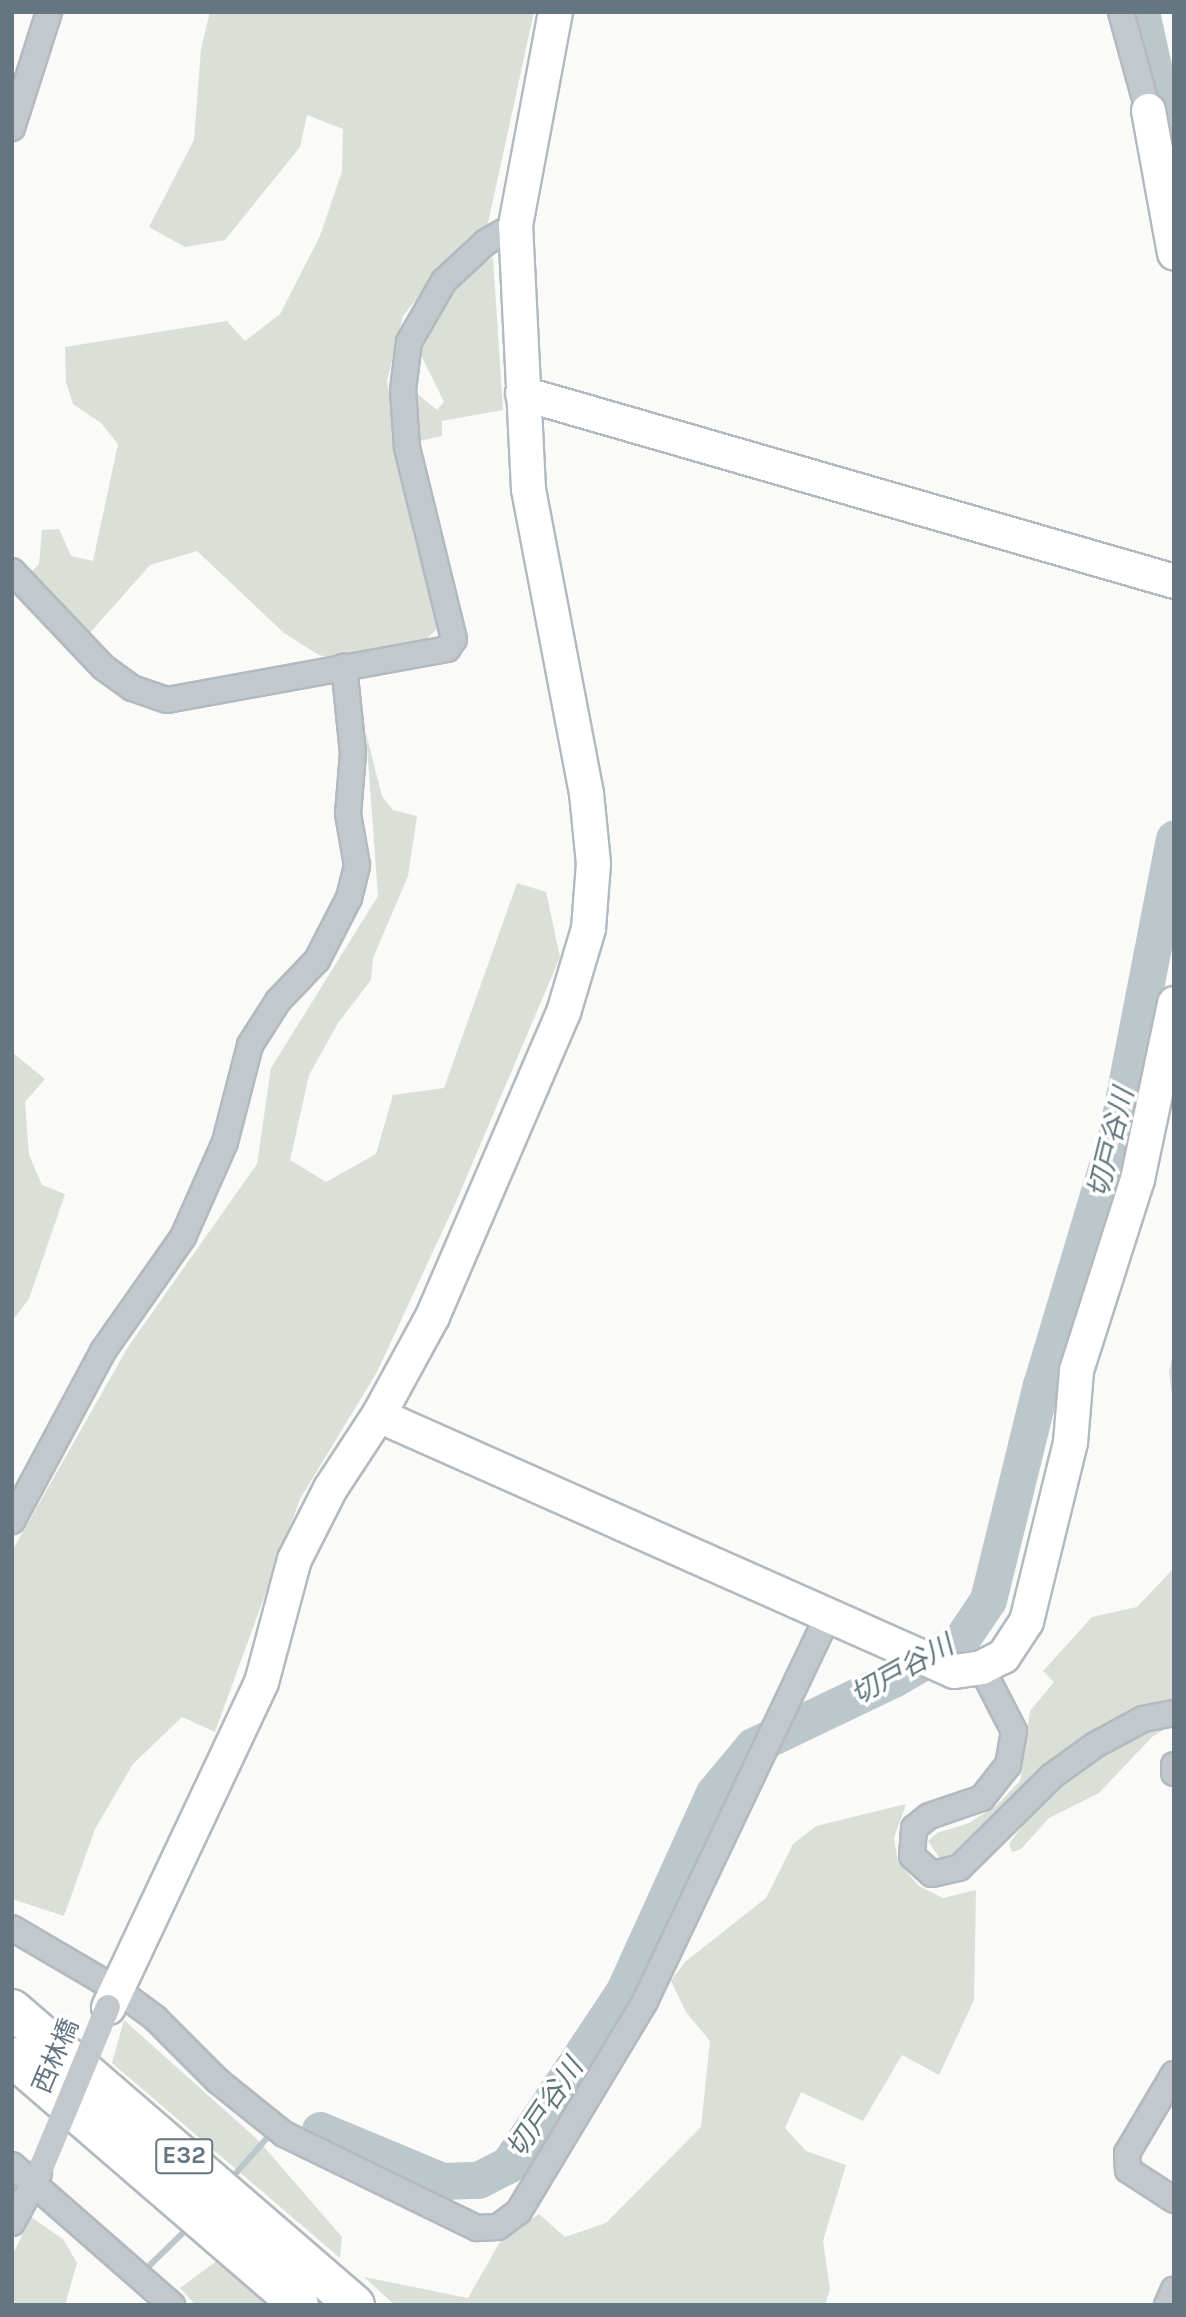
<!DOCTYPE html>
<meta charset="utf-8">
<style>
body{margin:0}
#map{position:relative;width:1186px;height:2317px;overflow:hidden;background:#fafaf8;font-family:Karla,"Noto Sans JP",sans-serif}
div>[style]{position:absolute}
.green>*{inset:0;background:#dadfd7}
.stream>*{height:6px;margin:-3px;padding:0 3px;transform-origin:3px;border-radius:3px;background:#bbc7cb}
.river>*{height:37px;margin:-18.5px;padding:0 18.5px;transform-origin:18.5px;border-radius:18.5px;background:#bbc7cb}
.roads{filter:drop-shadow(2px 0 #b3babf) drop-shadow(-2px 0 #b3babf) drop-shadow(0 2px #b3babf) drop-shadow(0 -2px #b3babf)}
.street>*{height:24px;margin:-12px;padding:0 12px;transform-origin:12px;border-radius:12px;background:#c3c8cc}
.secondary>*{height:33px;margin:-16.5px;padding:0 16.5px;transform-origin:16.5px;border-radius:16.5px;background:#fff}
.highway>*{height:38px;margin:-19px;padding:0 19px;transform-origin:19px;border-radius:19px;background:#fff}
.street-bridge>*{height:24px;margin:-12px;padding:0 12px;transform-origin:12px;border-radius:12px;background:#c3c8cc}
span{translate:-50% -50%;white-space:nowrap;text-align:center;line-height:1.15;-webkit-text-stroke:7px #fff;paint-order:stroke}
.shield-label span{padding:2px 5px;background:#fff;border:2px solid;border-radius:5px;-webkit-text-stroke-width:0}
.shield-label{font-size:24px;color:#657683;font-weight:700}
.street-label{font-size:26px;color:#657683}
.water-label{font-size:28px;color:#60757c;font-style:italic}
.frame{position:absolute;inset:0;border:14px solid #657683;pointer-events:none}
</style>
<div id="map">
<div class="green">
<div style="clip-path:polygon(210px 12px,534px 12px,488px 223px,459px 256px,474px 268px,493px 258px,503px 410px,442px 421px,442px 436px,415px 442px,414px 391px,437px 410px,444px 402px,420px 353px,456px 288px,438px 271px,403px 316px,387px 381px,413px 534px,440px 626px,420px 645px,331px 658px,319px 655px,284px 633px,197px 551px,150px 565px,88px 635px,30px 573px,39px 564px,42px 530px,59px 529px,71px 556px,93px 561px,118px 444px,101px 423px,73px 404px,66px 382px,65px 347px,227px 321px,245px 341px,280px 314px,320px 236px,342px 171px,343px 129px,307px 115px,300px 147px,225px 240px,185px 247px,149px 227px,194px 140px,201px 49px)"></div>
<div style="clip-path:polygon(366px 733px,382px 796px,393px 810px,417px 816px,408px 876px,373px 958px,371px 980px,338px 1023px,309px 1075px,290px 1160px,326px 1182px,376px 1154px,393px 1095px,444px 1088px,517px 883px,546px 892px,560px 957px,456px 1202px,377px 1372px,300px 1499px,215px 1732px,182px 1717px,133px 1764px,95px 1829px,64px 1916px,12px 1899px,12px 1551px,128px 1347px,257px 1164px,271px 1068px,378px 896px)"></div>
<div style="clip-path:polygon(12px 1052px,45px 1079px,25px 1102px,29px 1155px,42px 1185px,65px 1194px,29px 1299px,12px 1321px)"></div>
<div style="clip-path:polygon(1174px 1347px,1174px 1411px,1169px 1372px)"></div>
<div style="clip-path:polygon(1174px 1568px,1174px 1723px,1152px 1737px,1099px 1793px,1049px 1818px,1021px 1849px,1012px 1852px,1009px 1844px,1037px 1806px,1034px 1783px,953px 1857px,941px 1860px,928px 1841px,937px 1833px,969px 1823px,997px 1805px,1020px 1781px,1030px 1711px,1054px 1682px,1043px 1671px,1092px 1617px,1137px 1607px)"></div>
<div style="clip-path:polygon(906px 1804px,894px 1838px,898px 1862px,919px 1886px,943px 1898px,976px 1890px,974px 2000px,939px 2075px,902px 2055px,863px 2121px,801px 2092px,785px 2128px,806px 2151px,846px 2165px,823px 2241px,830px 2289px,825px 2305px,395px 2305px,364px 2277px,468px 2298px,501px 2240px,539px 2214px,565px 2237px,606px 2223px,701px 2127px,710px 2041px,686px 2012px,671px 1981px,685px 1962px,766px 1898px,793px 1844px,816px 1826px)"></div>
<div style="clip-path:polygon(124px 2020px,258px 2140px,342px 2237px,340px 2258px,112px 2063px)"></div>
<div style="clip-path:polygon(31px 2217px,63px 2239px,77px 2263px,65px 2305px,12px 2305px,12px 2256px)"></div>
<div style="clip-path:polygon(218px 2260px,268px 2305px,196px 2305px,180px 2288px)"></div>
</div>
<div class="stream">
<div style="left:231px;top:2179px;width:55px;rotate:-48.7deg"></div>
<div style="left:148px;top:2267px;width:57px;rotate:-44.3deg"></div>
</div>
<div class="river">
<div style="left:1141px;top:12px;width:139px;rotate:77.6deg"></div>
<div style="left:320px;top:2130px;width:132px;rotate:22.7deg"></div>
<div style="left:442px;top:2181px;width:36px;rotate:-2deg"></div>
<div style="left:478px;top:2180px;width:34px;rotate:-27deg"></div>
<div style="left:508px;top:2165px;width:209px;rotate:-56.3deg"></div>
<div style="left:624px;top:1991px;width:217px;rotate:-65.6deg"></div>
<div style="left:714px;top:1793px;width:61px;rotate:-50.3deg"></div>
<div style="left:753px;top:1746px;width:155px;rotate:-25.6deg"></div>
<div style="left:893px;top:1679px;width:78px;rotate:-29.8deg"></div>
<div style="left:961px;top:1640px;width:48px;rotate:-56deg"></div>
<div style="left:988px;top:1600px;width:221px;rotate:-76.2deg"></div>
<div style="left:1041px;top:1385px;width:264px;rotate:-73.3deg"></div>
<div style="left:1117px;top:1132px;width:299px;rotate:-79deg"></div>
</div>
<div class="roads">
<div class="street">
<div style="left:1121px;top:12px;width:102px;rotate:74.6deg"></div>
<div style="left:12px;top:128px;width:122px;rotate:-72.3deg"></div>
<div style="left:12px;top:571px;width:132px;rotate:46.5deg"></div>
<div style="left:103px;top:667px;width:36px;rotate:36deg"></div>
<div style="left:132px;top:688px;width:37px;rotate:19deg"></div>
<div style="left:167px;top:700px;width:285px;rotate:-10.3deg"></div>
<div style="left:447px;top:649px;width:12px;rotate:-55deg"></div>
<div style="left:454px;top:639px;width:198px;rotate:-103.8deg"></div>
<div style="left:407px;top:447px;width:57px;rotate:-94deg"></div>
<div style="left:403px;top:390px;width:48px;rotate:-82.9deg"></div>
<div style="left:409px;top:342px;width:70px;rotate:-60.2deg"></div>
<div style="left:444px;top:281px;width:57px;rotate:-42.9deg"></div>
<div style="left:486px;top:242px;width:34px;rotate:-30deg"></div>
<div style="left:12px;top:1521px;width:193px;rotate:-61.8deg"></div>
<div style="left:103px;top:1351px;width:139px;rotate:-54.9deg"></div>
<div style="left:183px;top:1237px;width:104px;rotate:-66.1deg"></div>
<div style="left:225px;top:1142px;width:100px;rotate:-75.5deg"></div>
<div style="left:250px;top:1045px;width:52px;rotate:-57.5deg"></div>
<div style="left:278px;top:1001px;width:57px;rotate:-46.4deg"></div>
<div style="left:317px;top:960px;width:70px;rotate:-62.7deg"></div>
<div style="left:349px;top:898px;width:34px;rotate:-76deg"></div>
<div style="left:357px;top:865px;width:52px;rotate:-100deg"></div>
<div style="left:348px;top:814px;width:61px;rotate:-85.3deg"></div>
<div style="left:353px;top:753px;width:87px;rotate:-95.9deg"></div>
<div style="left:981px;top:1667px;width:72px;rotate:62.7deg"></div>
<div style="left:1014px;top:1731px;width:35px;rotate:100deg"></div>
<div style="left:1008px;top:1765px;width:42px;rotate:128.2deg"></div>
<div style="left:982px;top:1798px;width:56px;rotate:161.2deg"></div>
<div style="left:929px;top:1816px;width:19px;rotate:141deg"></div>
<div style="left:914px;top:1828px;width:28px;rotate:94deg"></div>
<div style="left:912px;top:1856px;width:27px;rotate:42deg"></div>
<div style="left:932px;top:1874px;width:28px;rotate:-13deg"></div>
<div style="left:959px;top:1868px;width:131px;rotate:-44.7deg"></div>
<div style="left:1052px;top:1776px;width:53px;rotate:-35.8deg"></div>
<div style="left:1095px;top:1745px;width:55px;rotate:-28.4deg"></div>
<div style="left:1143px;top:1719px;width:32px;rotate:-11deg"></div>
<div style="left:1174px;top:1765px;width:8px;rotate:90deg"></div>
<div style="left:12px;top:1928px;width:121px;rotate:30.4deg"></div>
<div style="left:116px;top:1989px;width:49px;rotate:36.6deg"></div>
<div style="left:155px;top:2018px;width:89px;rotate:45deg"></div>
<div style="left:218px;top:2081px;width:85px;rotate:38.8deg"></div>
<div style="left:284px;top:2134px;width:215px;rotate:26deg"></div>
<div style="left:477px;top:2228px;width:21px;rotate:-3deg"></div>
<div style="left:498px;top:2227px;width:26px;rotate:-37deg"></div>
<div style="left:519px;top:2211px;width:245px;rotate:-59deg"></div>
<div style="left:645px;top:2001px;width:426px;rotate:-64.6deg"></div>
<div style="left:1174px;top:2074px;width:92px;rotate:120.7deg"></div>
<div style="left:1127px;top:2153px;width:17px;rotate:87deg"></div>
<div style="left:1128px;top:2170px;width:55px;rotate:33.1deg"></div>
<div style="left:12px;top:2165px;width:213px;rotate:41.2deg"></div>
<div style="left:12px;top:2223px;width:57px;rotate:-61.6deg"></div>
<div style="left:1167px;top:2305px;width:17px;rotate:-66deg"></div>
</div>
<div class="secondary">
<div style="left:1148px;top:110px;width:145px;rotate:79.7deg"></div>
<div style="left:522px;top:393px;width:679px;rotate:16.08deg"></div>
<div style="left:378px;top:1415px;width:630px;rotate:23.96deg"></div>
<div style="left:954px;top:1671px;width:27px;rotate:-8deg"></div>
<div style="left:981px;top:1667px;width:25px;rotate:-27deg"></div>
<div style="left:1003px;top:1656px;width:42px;rotate:-56.7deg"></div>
<div style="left:1026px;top:1621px;width:184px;rotate:-76.2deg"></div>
<div style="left:1070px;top:1442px;width:72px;rotate:-85.2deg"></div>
<div style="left:1076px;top:1370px;width:201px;rotate:-72.3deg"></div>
<div style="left:1137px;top:1179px;width:180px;rotate:-78.1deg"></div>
<div style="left:108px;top:2007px;width:359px;rotate:-64.8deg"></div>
<div style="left:261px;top:1682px;width:127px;rotate:-75deg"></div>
<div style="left:294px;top:1559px;width:80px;rotate:-63.1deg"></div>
<div style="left:330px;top:1488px;width:87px;rotate:-56.7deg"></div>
<div style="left:378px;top:1415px;width:113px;rotate:-61.4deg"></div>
<div style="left:432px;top:1316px;width:331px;rotate:-66.7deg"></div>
<div style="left:563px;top:1012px;width:88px;rotate:-73.4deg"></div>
<div style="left:588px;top:928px;width:65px;rotate:-85.6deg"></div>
<div style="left:593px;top:863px;width:70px;rotate:-95.7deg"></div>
<div style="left:586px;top:793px;width:309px;rotate:-100.8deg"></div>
<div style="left:528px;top:489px;width:264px;rotate:-92.8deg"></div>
<div style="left:515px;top:225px;width:217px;rotate:-79.4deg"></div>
</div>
<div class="highway">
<div style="left:12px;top:2009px;width:453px;rotate:40.8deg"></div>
<div style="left:12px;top:2057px;width:379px;rotate:40.8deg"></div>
</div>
</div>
<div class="street-bridge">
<div style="left:42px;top:2166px;width:172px;rotate:-67.5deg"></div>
</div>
<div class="shield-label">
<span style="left:184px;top:2156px">E32</span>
</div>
<div class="street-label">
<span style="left:56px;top:2056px;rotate:-67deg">西林橋</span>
</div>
<div class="water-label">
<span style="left:1111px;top:1143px;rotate:-76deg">切戸谷川</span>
<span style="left:902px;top:1670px;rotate:-29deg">切戸谷川</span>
<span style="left:545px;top:2108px;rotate:-56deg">切戸谷川</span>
</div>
<div class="frame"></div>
</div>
